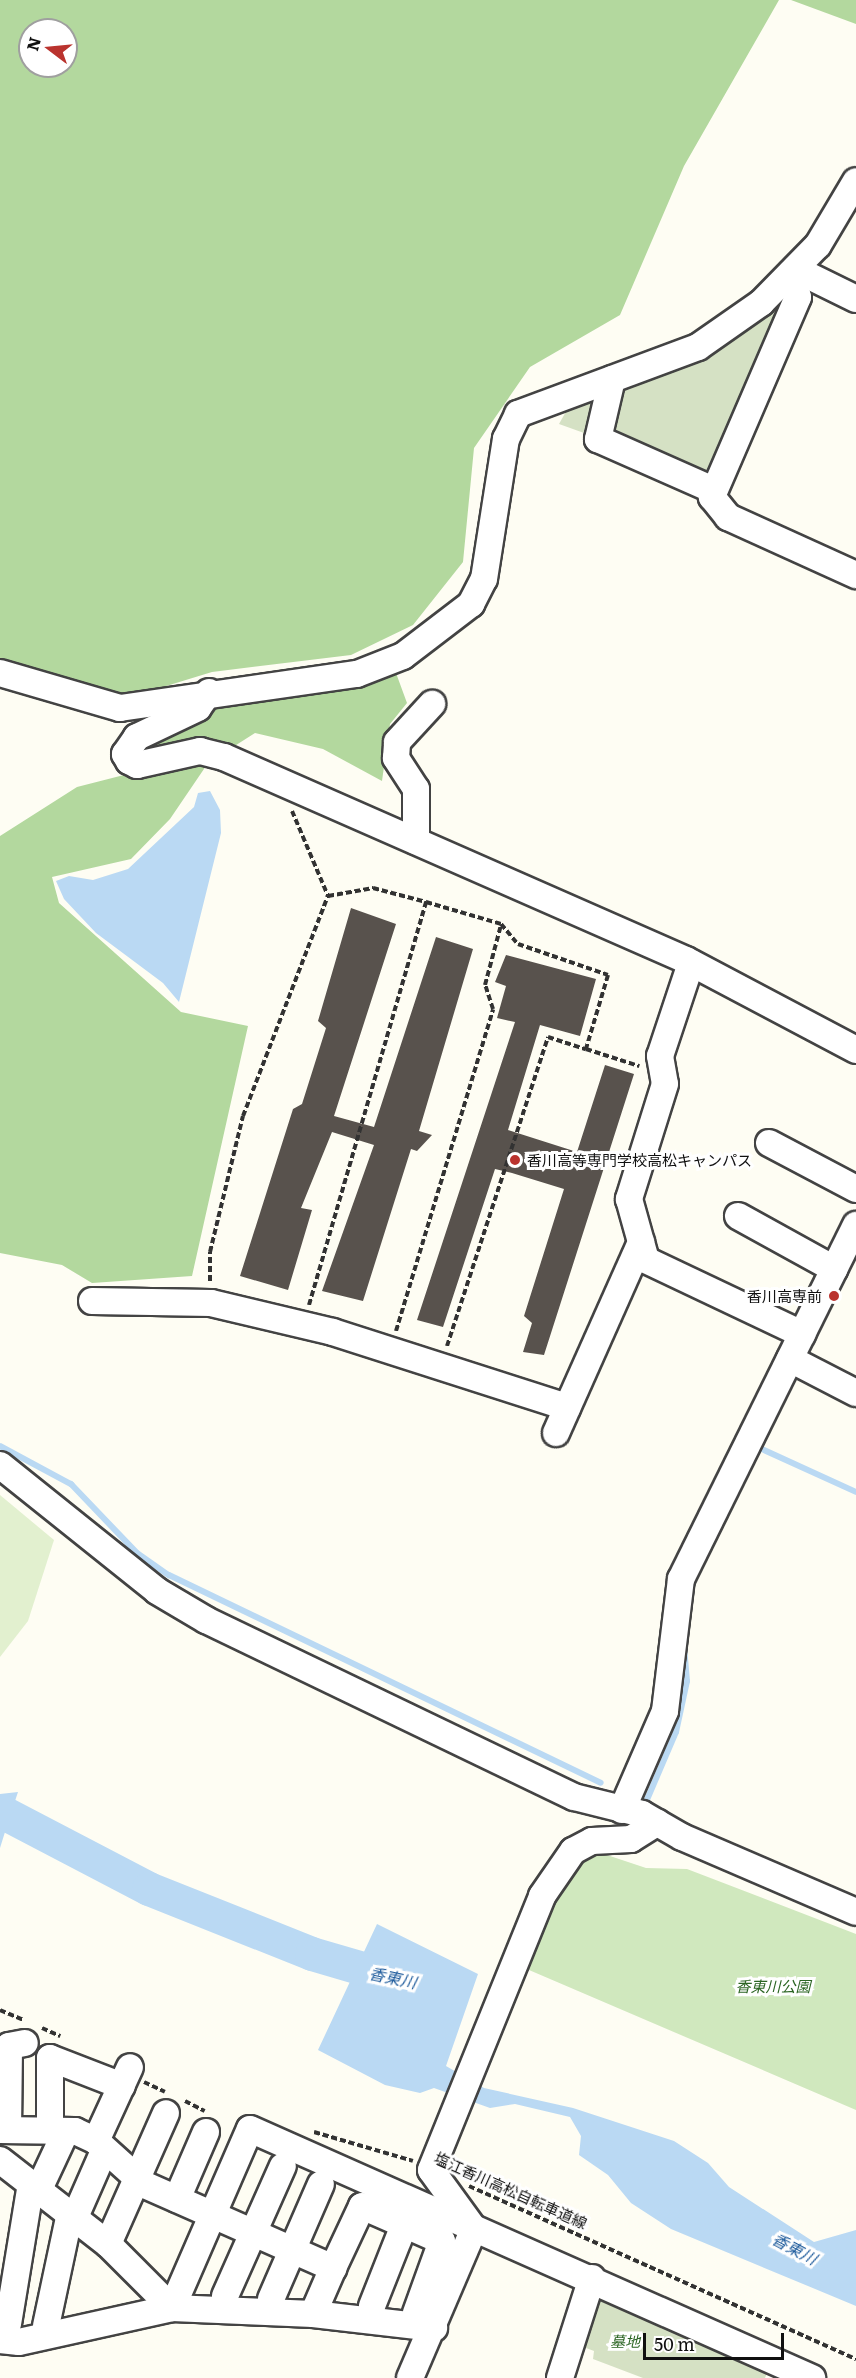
<!DOCTYPE html>
<meta charset="utf-8">
<style>
body{margin:0}
#map{position:relative;width:856px;height:2378px;overflow:hidden;background:#fefdf3;font-family:Literata,"Noto Sans JP",serif}
div>[style]{position:absolute}
.green>*{inset:0;background:#d0e8be}
.forest>*{inset:0;background:#b3d89e}
.cemetery>*{inset:0;background:#d5e1c4}
.pitch>*{inset:0;background:#e2f0cf}
.water>*{inset:0;background:#bad9f3}
.stream>*{height:6px;margin:-3px;padding:0 3px;transform-origin:3px;border-radius:3px;background:#bad9f3}
.river>*{height:34px;margin:-17px;padding:0 17px;transform-origin:17px;border-radius:17px;background:#bad9f3}
.building>*{inset:0;background:#58524d}
.path>*{height:4px;margin-top:-2px;transform-origin:0;background:repeating-linear-gradient(90deg,#323232 0 6px,transparent 0 9px)}
.roads{filter:drop-shadow(2px 0 #434343) drop-shadow(-2px 0 #434343) drop-shadow(0 2px #434343) drop-shadow(0 -2px #434343)}
.minor>*{height:26px;margin:-13px;padding:0 13px;transform-origin:13px;border-radius:13px;background:#fff}
.dots>*{width:16px;height:16px;translate:-50% -50%;box-sizing:border-box;border:3px solid #fff;border-radius:50%}
span{translate:-50% -50%;white-space:nowrap;text-align:center;line-height:1.15;-webkit-text-stroke:6px #fff;paint-order:stroke}
.poi-label{font-size:15px;color:#101010}
.left{translate:0 -50%;text-align:left}
.right{translate:-100% -50%;text-align:right}
.park-label{font-size:15px;color:#2b6523;font-style:italic}
.street-label{font-size:15px;color:#101010}
.water-label{font-size:16px;color:#1e5b9c;font-style:italic}
.north{position:absolute;left:18px;top:18px;width:60px;height:60px;box-sizing:border-box;background:#fff;border:2px solid #9f9f9f;border-radius:50%;rotate:286deg;font-size:16px;font-weight:700;line-height:24px;text-align:center;color:#101010}
.north::after{content:'';display:block;margin:auto;width:21px;height:27px;background:#ba332e;clip-path:polygon(50% 0,100% 100%,50% 72%,0 100%)}
.scale{position:absolute;left:643px;top:2333px;width:141px;height:27px;box-sizing:border-box;border:3px solid #101010;border-top:0;padding-left:8px;font-size:18px;line-height:21px;white-space:nowrap;color:#101010;-webkit-text-stroke:4px #fff;paint-order:stroke}
</style>
<div id="map">
<div class="green">
<div style="clip-path:polygon(592px 1850px,646px 1868px,687px 1869px,856px 1934px,856px 2110px,522px 1967px,557px 1886px)"></div>
</div>
<div class="forest">
<div style="clip-path:polygon(evenodd,0 0,779px 0,684px 166px,620px 315px,530px 367px,474px 448px,463px 562px,413px 625px,351px 655px,212px 672px,127px 698px,0 663px,0 0,30px 30px,66px 30px,66px 66px,30px 66px,30px 30px)"></div>
<div style="clip-path:polygon(791px 0,856px 0,856px 24px)"></div>
<div style="clip-path:polygon(396px 673px,407px 703px,390px 724px,382px 781px,323px 749px,255px 733px,233px 747px,200px 740px,144px 754px,139px 746px,220px 699px,359px 684px)"></div>
<div style="clip-path:polygon(163px 765px,206px 766px,170px 819px,131px 859px,52px 877px,59px 903px,181px 1012px,248px 1026px,192px 1276px,92px 1283px,62px 1265px,0 1253px,0 836px,77px 787px)"></div>
</div>
<div class="cemetery">
<div style="clip-path:polygon(780px 295px,789px 299px,709px 478px,559px 424px,573px 399px)"></div>
<div style="clip-path:polygon(596px 2299px,767px 2373px,765px 2378px,643px 2378px,593px 2359px,594px 2351px,573px 2343px)"></div>
</div>
<div class="pitch">
<div style="clip-path:polygon(0 1495px,54px 1540px,28px 1621px,0 1657px)"></div>
</div>
<div class="water">
<div style="clip-path:polygon(210px 791px,220px 810px,221px 833px,179px 1002px,163px 983px,96px 933px,64px 899px,56px 881px,69px 876px,93px 880px,128px 869px,194px 807px,198px 793px)"></div>
<div style="clip-path:polygon(18px 1792px,10px 1816px,0 1848px,0 1794px)"></div>
<div style="clip-path:polygon(377px 1924px,478px 1974px,446px 2066px,484px 2088px,573px 2108px,674px 2141px,708px 2163px,729px 2187px,814px 2242px,856px 2230px,856px 2306px,671px 2229px,631px 2203px,608px 2175px,579px 2155px,581px 2136px,570px 2117px,515px 2104px,490px 2108px,434px 2088px,420px 2093px,385px 2085px,318px 2050px)"></div>
</div>
<div class="stream">
<div style="left:753px;top:1445px;width:113px;rotate:24.5deg"></div>
<div style="left:0;top:1446px;width:81px;rotate:28.2deg"></div>
<div style="left:71px;top:1484px;width:95px;rotate:46.3deg"></div>
<div style="left:137px;top:1553px;width:39px;rotate:35deg"></div>
<div style="left:169px;top:1575px;width:479px;rotate:25.7deg"></div>
<div style="left:646px;top:1802px;width:76px;rotate:-66.8deg"></div>
<div style="left:676px;top:1732px;width:52px;rotate:-77.8deg"></div>
<div style="left:687px;top:1681px;width:36px;rotate:-95deg"></div>
</div>
<div class="river">
<div style="left:0;top:1811px;width:168px;rotate:27.6deg"></div>
<div style="left:149px;top:1889px;width:175px;rotate:21.7deg"></div>
<div style="left:312px;top:1954px;width:93px;rotate:16.3deg"></div>
</div>
<div class="building">
<div style="clip-path:polygon(351px 908px,396px 924px,334px 1116px,374px 1127px,436px 937px,473px 949px,419px 1131px,432px 1135px,417px 1151px,411px 1149px,363px 1301px,322px 1291px,374px 1145px,332px 1132px,301px 1208px,312px 1210px,288px 1290px,240px 1276px,293px 1109px,302px 1104px,326px 1028px,318px 1021px)"></div>
<div style="clip-path:polygon(506px 955px,596px 979px,580px 1036px,540px 1025px,508px 1130px,577px 1152px,605px 1065px,634px 1074px,544px 1355px,523px 1352px,532px 1323px,524px 1316px,564px 1189px,512px 1173px,495px 1169px,443px 1327px,417px 1320px,515px 1022px,497px 1018px,506px 986px,495px 982px)"></div>
</div>
<div class="path">
<div style="left:292px;top:811px;width:92px;rotate:67deg"></div>
<div style="left:210px;top:1281px;width:29px;rotate:-90deg"></div>
<div style="left:210px;top:1252px;width:140px;rotate:-76.4deg"></div>
<div style="left:243px;top:1116px;width:236px;rotate:-68.9deg"></div>
<div style="left:328px;top:896px;width:46px;rotate:-10.1deg"></div>
<div style="left:373px;top:888px;width:55px;rotate:14.8deg"></div>
<div style="left:309px;top:1305px;width:420px;rotate:-73.8deg"></div>
<div style="left:426px;top:902px;width:78px;rotate:16.3deg"></div>
<div style="left:501px;top:924px;width:26px;rotate:50deg"></div>
<div style="left:518px;top:944px;width:95px;rotate:19deg"></div>
<div style="left:608px;top:975px;width:77px;rotate:106.6deg"></div>
<div style="left:586px;top:1049px;width:56px;rotate:17.8deg"></div>
<div style="left:396px;top:1331px;width:336px;rotate:-73.2deg"></div>
<div style="left:493px;top:1009px;width:25px;rotate:-108deg"></div>
<div style="left:485px;top:985px;width:62px;rotate:-75.1deg"></div>
<div style="left:447px;top:1346px;width:325px;rotate:-71.9deg"></div>
<div style="left:548px;top:1037px;width:40px;rotate:18deg"></div>
<div style="left:0;top:2010px;width:26px;rotate:23deg"></div>
<div style="left:42px;top:2028px;width:20px;rotate:24deg"></div>
<div style="left:144px;top:2082px;width:23px;rotate:25deg"></div>
<div style="left:185px;top:2101px;width:22px;rotate:27deg"></div>
<div style="left:314px;top:2132px;width:103px;rotate:16.3deg"></div>
<div style="left:469px;top:2186px;width:424px;rotate:24.1deg"></div>
</div>
<div class="roads">
<div class="minor">
<div style="left:795px;top:269px;width:68px;rotate:26.2deg"></div>
<div style="left:791px;top:273px;width:25px;rotate:74deg"></div>
<div style="left:798px;top:297px;width:218px;rotate:113.3deg"></div>
<div style="left:712px;top:497px;width:26px;rotate:51deg"></div>
<div style="left:728px;top:517px;width:141px;rotate:24.4deg"></div>
<div style="left:612px;top:379px;width:62px;rotate:103.1deg"></div>
<div style="left:598px;top:439px;width:124px;rotate:23.9deg"></div>
<div style="left:0;top:673px;width:125px;rotate:16.3deg"></div>
<div style="left:120px;top:708px;width:239px;rotate:-8.2deg"></div>
<div style="left:357px;top:674px;width:49px;rotate:-21.4deg"></div>
<div style="left:403px;top:656px;width:86px;rotate:-37.4deg"></div>
<div style="left:471px;top:604px;width:28px;rotate:-63deg"></div>
<div style="left:484px;top:579px;width:142px;rotate:-81.1deg"></div>
<div style="left:506px;top:439px;width:28px;rotate:-64deg"></div>
<div style="left:518px;top:414px;width:192px;rotate:-20.4deg"></div>
<div style="left:698px;top:347px;width:77px;rotate:-34.9deg"></div>
<div style="left:761px;top:303px;width:81px;rotate:-45.5deg"></div>
<div style="left:818px;top:245px;width:74px;rotate:-59.3deg"></div>
<div style="left:209px;top:692px;width:19px;rotate:125deg"></div>
<div style="left:198px;top:708px;width:68px;rotate:154.6deg"></div>
<div style="left:137px;top:737px;width:21px;rotate:125deg"></div>
<div style="left:125px;top:754px;width:8px;rotate:60deg"></div>
<div style="left:129px;top:761px;width:9px;rotate:27deg"></div>
<div style="left:137px;top:765px;width:65px;rotate:-12.5deg"></div>
<div style="left:200px;top:751px;width:25px;rotate:14deg"></div>
<div style="left:224px;top:757px;width:505px;rotate:23.72deg"></div>
<div style="left:686px;top:960px;width:192px;rotate:27.9deg"></div>
<div style="left:416px;top:841px;width:52px;rotate:-90deg"></div>
<div style="left:416px;top:789px;width:37px;rotate:-123deg"></div>
<div style="left:396px;top:758px;width:16px;rotate:-86deg"></div>
<div style="left:397px;top:742px;width:52px;rotate:-47.4deg"></div>
<div style="left:691px;top:963px;width:98px;rotate:108.4deg"></div>
<div style="left:660px;top:1056px;width:28px;rotate:80deg"></div>
<div style="left:665px;top:1084px;width:121px;rotate:107.4deg"></div>
<div style="left:629px;top:1199px;width:63px;rotate:74.4deg"></div>
<div style="left:646px;top:1260px;width:173px;rotate:25.4deg"></div>
<div style="left:769px;top:1143px;width:98px;rotate:27.9deg"></div>
<div style="left:738px;top:1216px;width:110px;rotate:28.9deg"></div>
<div style="left:92px;top:1301px;width:119px;rotate:1deg"></div>
<div style="left:211px;top:1303px;width:125px;rotate:13.4deg"></div>
<div style="left:333px;top:1332px;width:246px;rotate:17.8deg"></div>
<div style="left:790px;top:1359px;width:74px;rotate:27.3deg"></div>
<div style="left:556px;top:1433px;width:209px;rotate:-66deg"></div>
<div style="left:0;top:1465px;width:201px;rotate:38.7deg"></div>
<div style="left:157px;top:1591px;width:57px;rotate:30.6deg"></div>
<div style="left:206px;top:1620px;width:408px;rotate:25.7deg"></div>
<div style="left:574px;top:1797px;width:70px;rotate:14deg"></div>
<div style="left:642px;top:1814px;width:46px;rotate:29.9deg"></div>
<div style="left:682px;top:1837px;width:189px;rotate:23.3deg"></div>
<div style="left:622px;top:1810px;width:108px;rotate:-66.5deg"></div>
<div style="left:665px;top:1711px;width:133px;rotate:-83.1deg"></div>
<div style="left:681px;top:1579px;width:395px;rotate:-63.7deg"></div>
<div style="left:0;top:2130px;width:75px;rotate:0.8deg"></div>
<div style="left:75px;top:2131px;width:23px;rotate:25deg"></div>
<div style="left:96px;top:2141px;width:66px;rotate:41.9deg"></div>
<div style="left:145px;top:2185px;width:206px;rotate:23.8deg"></div>
<div style="left:333px;top:2268px;width:50px;rotate:113.5deg"></div>
<div style="left:8px;top:2130px;width:84px;rotate:-89.3deg"></div>
<div style="left:9px;top:2046px;width:16px;rotate:-11deg"></div>
<div style="left:50px;top:2131px;width:73px;rotate:-90deg"></div>
<div style="left:50px;top:2058px;width:77px;rotate:21.3deg"></div>
<div style="left:96px;top:2141px;width:81px;rotate:-65.3deg"></div>
<div style="left:0;top:2160px;width:137px;rotate:37.9deg"></div>
<div style="left:108px;top:2244px;width:91px;rotate:45deg"></div>
<div style="left:39px;top:2189px;width:64px;rotate:-65deg"></div>
<div style="left:177px;top:2199px;width:73px;rotate:-66.6deg"></div>
<div style="left:75px;top:2217px;width:72px;rotate:-66.3deg"></div>
<div style="left:471px;top:2225px;width:68px;rotate:-126deg"></div>
<div style="left:431px;top:2170px;width:296px;rotate:-67.9deg"></div>
<div style="left:542px;top:1896px;width:55px;rotate:-55.4deg"></div>
<div style="left:573px;top:1851px;width:21px;rotate:-28deg"></div>
<div style="left:592px;top:1841px;width:39px;rotate:-3deg"></div>
<div style="left:631px;top:1839px;width:31px;rotate:-32deg"></div>
<div style="left:108px;top:2244px;width:143px;rotate:-66.1deg"></div>
<div style="left:333px;top:2268px;width:68px;rotate:-64.9deg"></div>
<div style="left:362px;top:2206px;width:87px;rotate:23.6deg"></div>
<div style="left:442px;top:2241px;width:77px;rotate:109.9deg"></div>
<div style="left:225px;top:2296px;width:142px;rotate:-66deg"></div>
<div style="left:271px;top:2299px;width:125px;rotate:-66.5deg"></div>
<div style="left:372px;top:2306px;width:87px;rotate:-68.4deg"></div>
<div style="left:172px;top:2308px;width:195px;rotate:-66.5deg"></div>
<div style="left:250px;top:2129px;width:615px;rotate:23.9deg"></div>
<div style="left:8px;top:2324px;width:143px;rotate:-80.7deg"></div>
<div style="left:46px;top:2326px;width:116px;rotate:-78deg"></div>
<div style="left:0;top:2340px;width:19px;rotate:6deg"></div>
<div style="left:19px;top:2342px;width:157px;rotate:-12.5deg"></div>
<div style="left:172px;top:2308px;width:141px;rotate:2.4deg"></div>
<div style="left:313px;top:2314px;width:122px;rotate:6.6deg"></div>
<div style="left:410px;top:2378px;width:162px;rotate:-66.8deg"></div>
<div style="left:560px;top:2378px;width:105px;rotate:-72.3deg"></div>
</div>
</div>
<div class="dots">
<div style="left:515px;top:1160px;background:#ba332e"></div>
<div style="left:834px;top:1296px;background:#ba332e"></div>
</div>
<div class="poi-label">
<span class="left" style="left:527px;top:1160px">香川高等専門学校高松キャンパス</span>
<span class="right" style="left:822px;top:1296px">香川高専前</span>
</div>
<div class="park-label">
<span style="left:773px;top:1986px">香東川公園</span>
<span style="left:625px;top:2341px">墓地</span>
</div>
<div class="street-label">
<span style="left:511px;top:2190px;rotate:24deg">塩江香川高松自転車道線</span>
</div>
<div class="water-label">
<span style="left:393px;top:1977px;rotate:12deg">香東川</span>
<span style="left:795px;top:2248px;rotate:28deg">香東川</span>
</div>
<div class="north">N</div>
<div class="scale">50 m</div>
</div>
